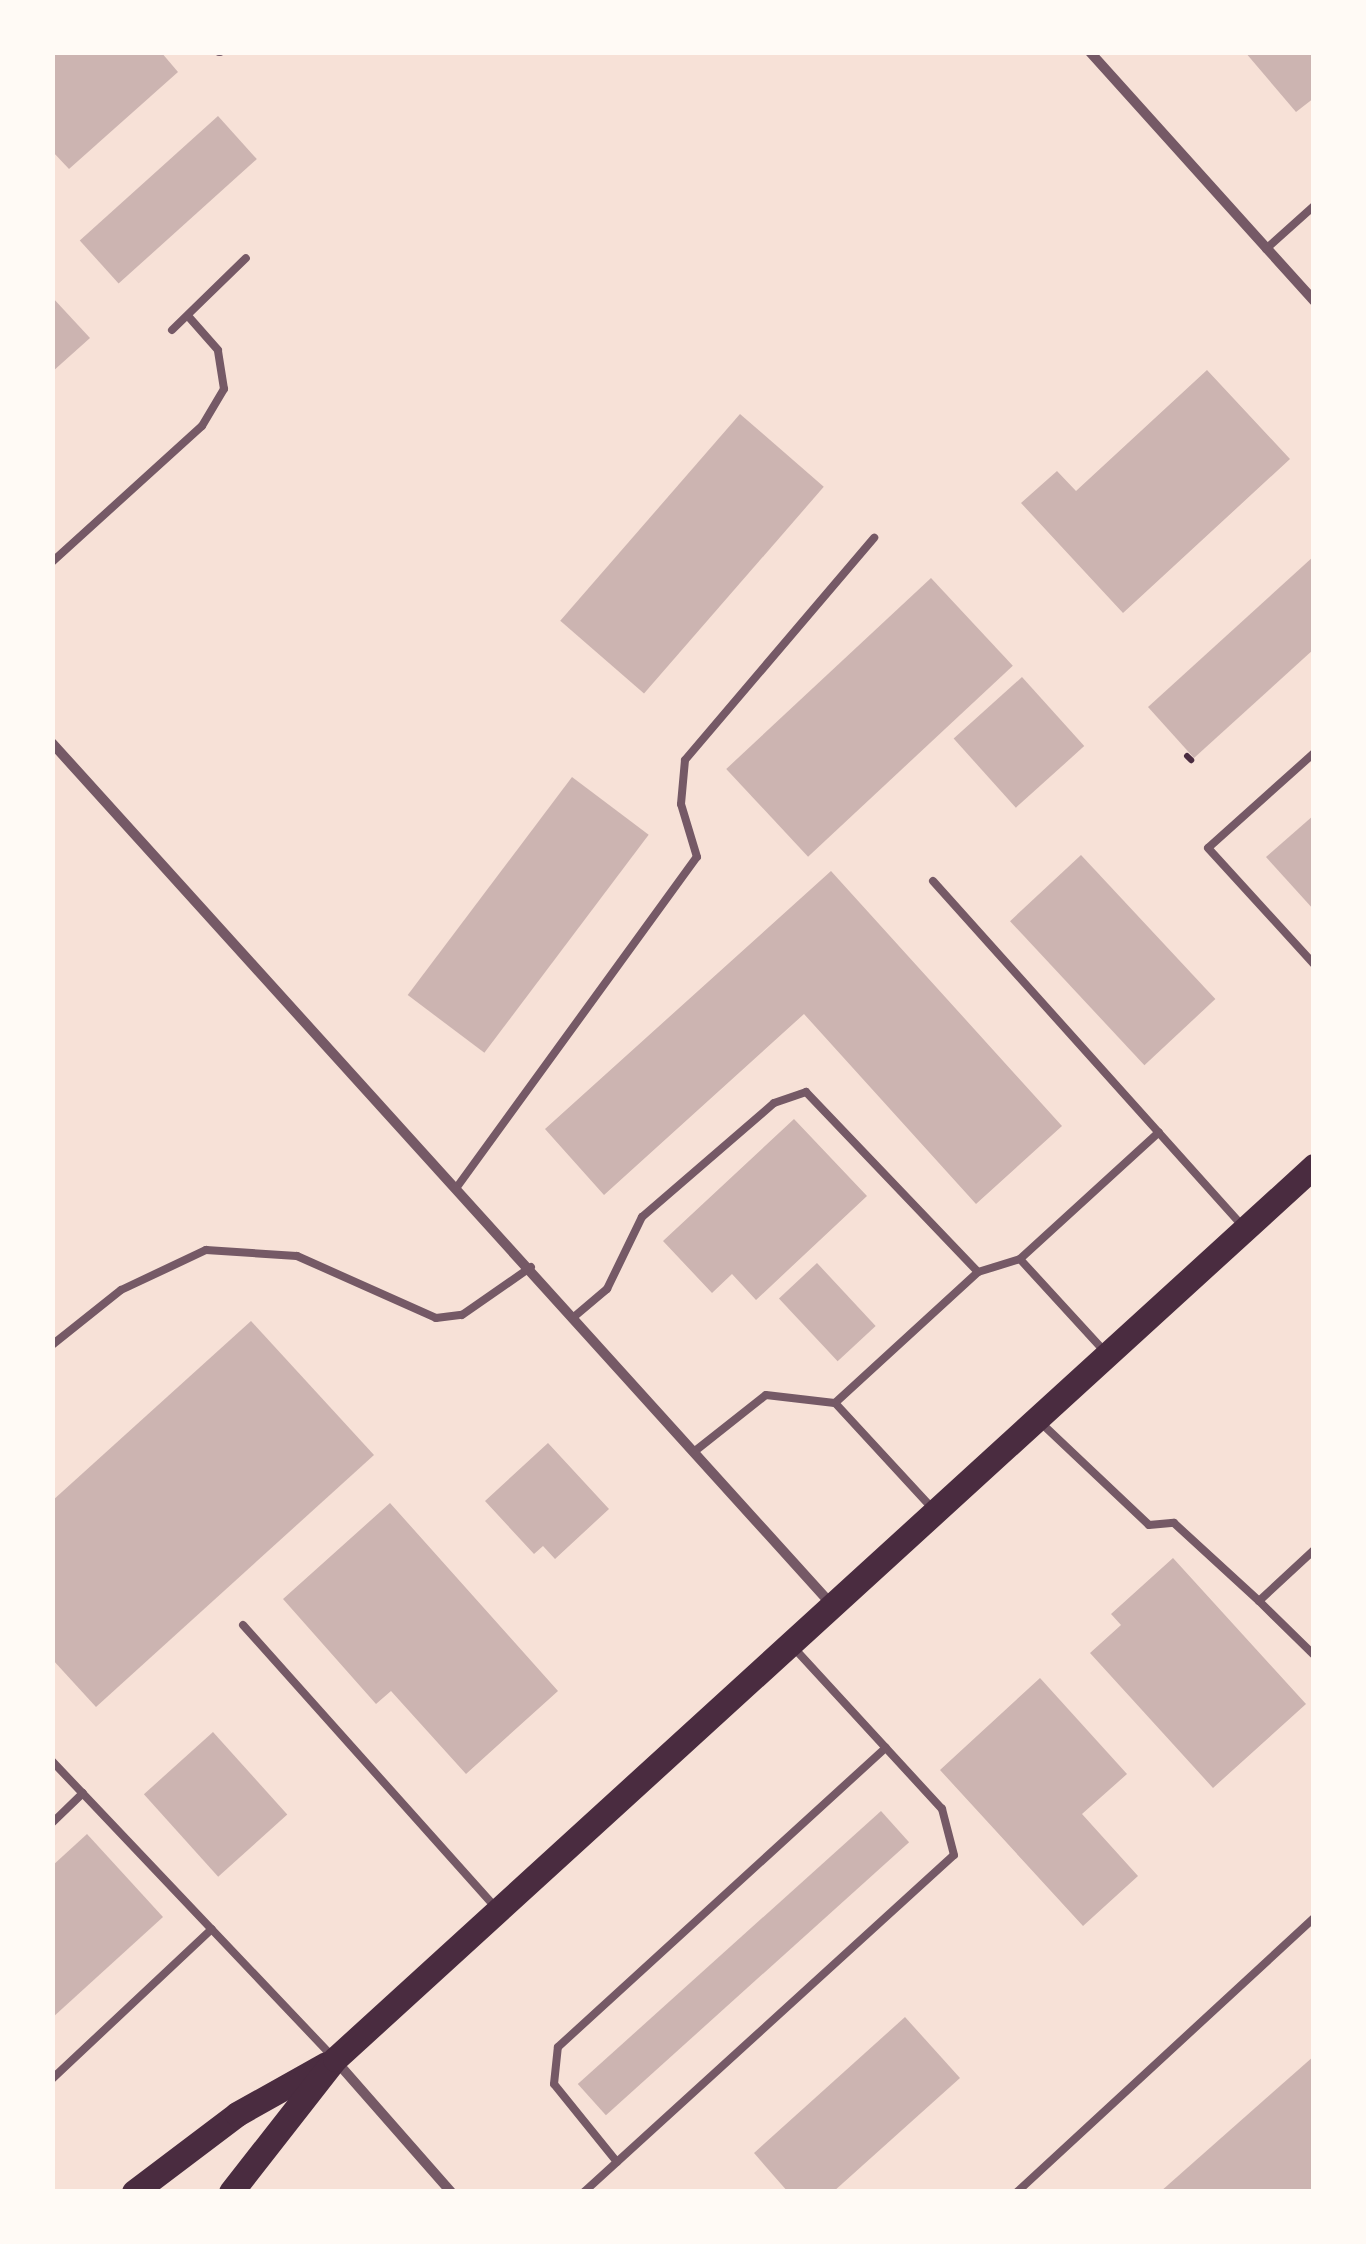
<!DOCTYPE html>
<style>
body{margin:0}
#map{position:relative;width:1366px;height:2244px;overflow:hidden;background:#f7e1d7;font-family:Lato,sans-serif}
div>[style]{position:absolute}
.building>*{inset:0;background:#ccb4b1;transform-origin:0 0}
.path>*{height:6px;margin:-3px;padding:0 3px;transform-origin:3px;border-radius:3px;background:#4a2c40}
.service>*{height:8px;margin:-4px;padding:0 4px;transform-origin:4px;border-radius:4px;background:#755966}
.minor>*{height:10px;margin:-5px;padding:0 5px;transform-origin:5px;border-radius:5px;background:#755966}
.primary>*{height:25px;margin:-12.5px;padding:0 12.5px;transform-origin:12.5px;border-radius:12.5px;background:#4a2c40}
span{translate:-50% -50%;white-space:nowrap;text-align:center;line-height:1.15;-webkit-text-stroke:9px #fffaf5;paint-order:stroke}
.frame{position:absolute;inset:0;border:55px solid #fffaf5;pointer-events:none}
</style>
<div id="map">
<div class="building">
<div style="clip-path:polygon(52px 52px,161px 52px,178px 72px,69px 169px,52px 151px)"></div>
<div style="clip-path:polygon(1245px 52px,1314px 52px,1314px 98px,1296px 112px)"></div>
<div style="left:218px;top:116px;width:58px;height:186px;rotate:48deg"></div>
<div style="clip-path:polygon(52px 297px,90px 338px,52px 372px)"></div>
<div style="clip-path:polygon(1207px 370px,1290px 459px,1123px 613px,1021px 503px,1057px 471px,1076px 491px)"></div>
<div style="left:740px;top:414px;width:111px;height:274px;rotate:41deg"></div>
<div style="clip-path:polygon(1314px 556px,1314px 649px,1194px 758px,1148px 707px)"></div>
<div style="left:931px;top:578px;width:120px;height:280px;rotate:47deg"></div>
<div style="left:1022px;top:677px;width:93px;height:92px;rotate:48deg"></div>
<div style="left:572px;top:777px;width:96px;height:273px;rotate:37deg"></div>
<div style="clip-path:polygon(1314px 815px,1314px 910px,1266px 857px)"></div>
<div style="left:1081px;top:855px;width:197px;height:97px;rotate:47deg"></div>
<div style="clip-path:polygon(831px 871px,1062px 1126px,976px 1204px,804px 1014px,604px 1195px,545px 1129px)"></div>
<div style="clip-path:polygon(794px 1119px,867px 1196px,756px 1300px,732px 1274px,712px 1293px,663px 1241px)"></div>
<div style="left:817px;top:1263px;width:86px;height:52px;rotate:47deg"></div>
<div style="clip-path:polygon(251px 1321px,374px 1455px,96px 1707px,52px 1659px,52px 1501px)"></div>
<div style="clip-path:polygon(548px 1443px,609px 1509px,555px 1559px,543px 1546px,534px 1554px,485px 1501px)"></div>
<div style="clip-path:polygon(390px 1503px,558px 1691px,466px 1774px,391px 1691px,376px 1704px,283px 1599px)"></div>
<div style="clip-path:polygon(1173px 1558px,1306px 1704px,1213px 1788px,1090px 1653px,1121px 1625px,1111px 1614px)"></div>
<div style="clip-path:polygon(1040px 1678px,1127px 1774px,1082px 1814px,1138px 1876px,1083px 1926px,940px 1770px)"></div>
<div style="left:213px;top:1732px;width:111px;height:93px;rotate:48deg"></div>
<div style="left:881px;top:1811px;width:42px;height:408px;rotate:48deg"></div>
<div style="clip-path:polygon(87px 1834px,163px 1917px,52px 2018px,52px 1866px)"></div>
<div style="clip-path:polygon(905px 2017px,960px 2078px,833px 2192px,788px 2192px,754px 2153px)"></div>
<div style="clip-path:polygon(1314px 2056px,1314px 2192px,1160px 2192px)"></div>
</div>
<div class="path">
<div style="left:1187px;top:756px;width:6px;rotate:45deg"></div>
</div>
<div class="service">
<div style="left:219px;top:52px;width:1px"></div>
<div style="left:1266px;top:249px;width:64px;rotate:-41.9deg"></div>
<div style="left:172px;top:330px;width:103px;rotate:-44.2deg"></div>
<div style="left:52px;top:562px;width:202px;rotate:-42.2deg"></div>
<div style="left:202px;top:426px;width:43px;rotate:-59.3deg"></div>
<div style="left:224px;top:389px;width:39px;rotate:-99deg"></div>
<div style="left:218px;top:350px;width:45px;rotate:-131.4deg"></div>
<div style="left:1314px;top:753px;width:142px;rotate:138.1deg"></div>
<div style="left:1208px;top:848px;width:157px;rotate:47.6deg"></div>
<div style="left:933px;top:881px;width:462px;rotate:48.1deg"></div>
<div style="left:457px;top:1187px;width:408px;rotate:-54deg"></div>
<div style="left:697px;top:857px;width:55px;rotate:-106.8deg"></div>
<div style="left:681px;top:804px;width:44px;rotate:-84.8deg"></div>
<div style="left:685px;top:760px;width:292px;rotate:-49.6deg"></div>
<div style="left:575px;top:1316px;width:42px;rotate:-40.2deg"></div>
<div style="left:607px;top:1289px;width:80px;rotate:-64.1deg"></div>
<div style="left:642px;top:1217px;width:174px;rotate:-40.8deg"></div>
<div style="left:774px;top:1103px;width:34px;rotate:-19deg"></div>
<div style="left:806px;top:1092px;width:249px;rotate:46.3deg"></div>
<div style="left:52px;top:1345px;width:88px;rotate:-38.6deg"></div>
<div style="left:121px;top:1290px;width:94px;rotate:-25.2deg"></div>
<div style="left:206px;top:1250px;width:91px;rotate:3.8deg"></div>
<div style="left:297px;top:1256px;width:152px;rotate:24deg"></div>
<div style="left:436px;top:1318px;width:26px;rotate:-7deg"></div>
<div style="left:462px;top:1315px;width:84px;rotate:-34.8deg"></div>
<div style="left:1106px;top:1353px;width:127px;rotate:-132.5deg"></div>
<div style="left:1020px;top:1259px;width:188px;rotate:-42.4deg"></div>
<div style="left:1039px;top:1421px;width:151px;rotate:43.4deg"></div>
<div style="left:1149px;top:1525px;width:25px;rotate:-5deg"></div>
<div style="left:1174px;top:1523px;width:115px;rotate:42.5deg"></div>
<div style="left:1259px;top:1601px;width:75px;rotate:-42.8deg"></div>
<div style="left:695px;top:1451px;width:90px;rotate:-38.3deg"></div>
<div style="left:766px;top:1395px;width:69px;rotate:6.6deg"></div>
<div style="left:932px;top:1508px;width:143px;rotate:-132.7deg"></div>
<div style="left:835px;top:1403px;width:194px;rotate:-42.5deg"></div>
<div style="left:978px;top:1272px;width:44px;rotate:-17.2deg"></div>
<div style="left:1259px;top:1601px;width:77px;rotate:44.5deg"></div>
<div style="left:243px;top:1625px;width:378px;rotate:48.2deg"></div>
<div style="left:52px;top:1761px;width:407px;rotate:46.5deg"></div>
<div style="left:52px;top:1823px;width:43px;rotate:-44.1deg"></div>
<div style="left:52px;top:2079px;width:219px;rotate:-43.2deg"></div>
<div style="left:617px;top:2162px;width:100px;rotate:-128.9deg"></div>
<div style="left:554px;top:2084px;width:37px;rotate:-84deg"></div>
<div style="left:558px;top:2047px;width:444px;rotate:-42.4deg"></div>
<div style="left:584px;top:2192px;width:500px;rotate:-42.33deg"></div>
<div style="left:954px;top:1855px;width:48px;rotate:-104.6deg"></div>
<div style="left:942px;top:1809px;width:220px;rotate:-132.6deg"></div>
<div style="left:1017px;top:2192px;width:404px;rotate:-42.7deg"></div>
</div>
<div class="minor">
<div style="left:1090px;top:52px;width:335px;rotate:48deg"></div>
<div style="left:52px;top:743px;width:1161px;rotate:47.86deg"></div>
<div style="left:336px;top:2061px;width:174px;rotate:48.7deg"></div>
</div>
<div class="primary">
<div style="left:134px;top:2192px;width:129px;rotate:-37.1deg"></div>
<div style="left:237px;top:2114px;width:102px;rotate:-29.3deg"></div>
<div style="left:231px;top:2192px;width:169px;rotate:-52deg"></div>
<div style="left:335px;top:2059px;width:1325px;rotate:-42.37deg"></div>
</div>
<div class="frame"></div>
</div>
